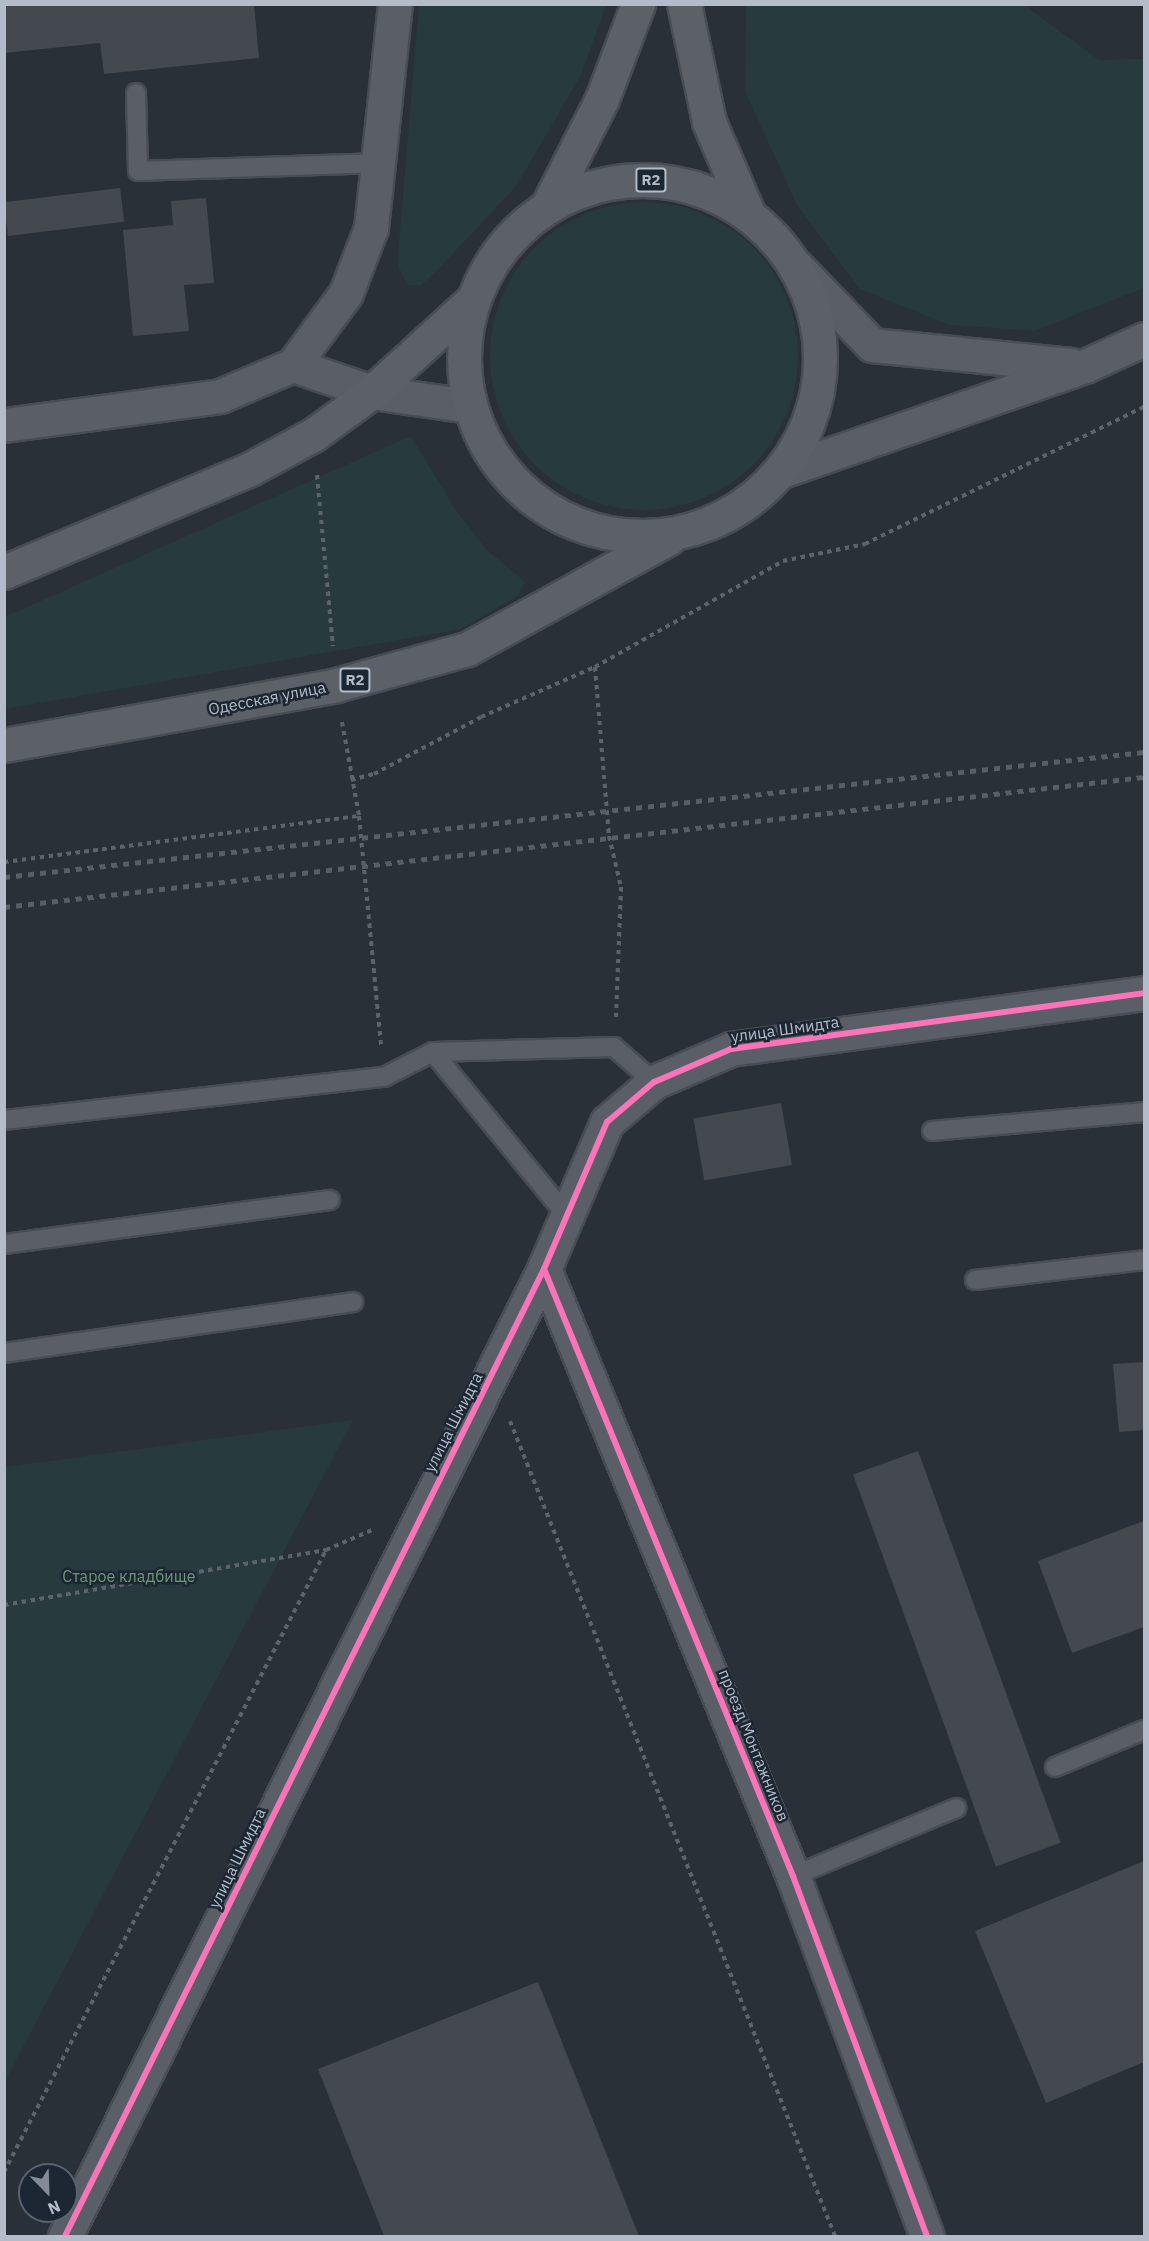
<!DOCTYPE html>
<meta charset="utf-8">
<style>
body{margin:0}
#map{position:relative;width:1149px;height:2241px;overflow:hidden;background:#2a3038;font-family:"IBM Plex Sans",sans-serif}
div>[style]{position:absolute}
.green>*{inset:0;background:#273a3e}
.round{border-radius:50%}
.building>*{inset:0;background:#444950;transform-origin:0 0}
.path>*{height:4px;margin-top:-2px;transform-origin:0;background:repeating-linear-gradient(90deg,#5d636a 0 4.5px,transparent 0 9px)}
.roads{filter:drop-shadow(2px 0 #484c53) drop-shadow(-2px 0 #484c53) drop-shadow(0 2px #484c53) drop-shadow(0 -2px #484c53)}
.lane>*{height:18px;margin:-9px;padding:0 9px;transform-origin:9px;border-radius:9px;background:#5a5e66}
.street>*{height:33px;margin:-16.5px;padding:0 16.5px;transform-origin:16.5px;border-radius:16.5px;background:#5a5e66}
.primary>*{height:33px;margin:-16.5px;padding:0 16.5px;transform-origin:16.5px;border-radius:16.5px;background:#5c6168}
.primary>.ring{margin:-16.5px;padding:0;box-sizing:content-box;background:none;border:33px solid #5c6168;border-radius:50%}
.rail>*{height:4.5px;margin-top:-2.25px;transform-origin:0;background:repeating-linear-gradient(90deg,#595d64 0 6px,transparent 0 12px)}
.cycleway>*{height:6px;margin:-3px;padding:0 3px;transform-origin:3px;border-radius:3px;background:#fb73b8}
span{translate:-50% -50%;white-space:nowrap;text-align:center;line-height:1.15;-webkit-text-stroke:5px #1d2633;paint-order:stroke}
.shield-label span{padding:2px 4px;background:#1d2633;border:2px solid;border-radius:4px;-webkit-text-stroke-width:0}
.shield-label{font-size:15px;color:#b4bcc9;font-weight:700}
.street-label{font-size:16px;color:#b4bcc9}
.park-label{font-size:16px;color:#6b9a76}
.frame{position:absolute;inset:0;border:6px solid #b4bcc9;pointer-events:none}
.north{position:absolute;left:18px;top:2163px;width:60px;height:60px;box-sizing:border-box;background:#1d2633;border:2px solid #59626f;border-radius:50%;rotate:157deg;font-size:16px;font-weight:700;line-height:24px;text-align:center;color:#b4bcc9}
.north::after{content:'';display:block;margin:auto;width:21px;height:27px;background:#848b96;clip-path:polygon(50% 0,100% 100%,50% 72%,0 100%)}
</style>
<div id="map">
<div class="green">
<div style="clip-path:polygon(419px 5px,606px 5px,582px 73px,517px 185px,434px 274px,421px 285px,407px 285px,398px 265px,399px 243px)"></div>
<div style="clip-path:polygon(746px 5px,1024px 5px,1099px 60px,1144px 59px,1144px 288px,1034px 331px,949px 325px,860px 289px,797px 205px,745px 91px)"></div>
<div class="round" style="left:490px;top:202px;width:308px;height:308px"></div>
<div style="clip-path:polygon(411px 436px,455px 509px,486px 549px,525px 582px,517px 596px,461px 629px,5px 709px,5px 617px)"></div>
<div style="clip-path:polygon(353px 1420px,5px 2081px,5px 1467px)"></div>
</div>
<div class="building">
<div style="clip-path:polygon(4px 4px,254px 4px,259px 58px,104px 74px,100px 43px,4px 53px)"></div>
<div style="left:120px;top:188px;width:34px;height:117px;rotate:83deg"></div>
<div style="clip-path:polygon(206px 198px,214px 283px,184px 285px,189px 331px,133px 336px,123px 230px,173px 225px,171px 201px)"></div>
<div style="left:781px;top:1103px;width:63px;height:89px;rotate:80deg"></div>
<div style="clip-path:polygon(1144px 1362px,1144px 1430px,1119px 1432px,1113px 1364px)"></div>
<div style="left:918px;top:1451px;width:417px;height:69px;rotate:70deg"></div>
<div style="clip-path:polygon(1144px 1521px,1144px 1627px,1072px 1653px,1038px 1561px)"></div>
<div style="clip-path:polygon(1144px 1861px,1144px 2062px,1046px 2103px,975px 1931px)"></div>
<div style="clip-path:polygon(538px 1982px,639px 2236px,384px 2236px,318px 2069px)"></div>
</div>
<div class="path">
<div style="left:317px;top:475px;width:172px;rotate:84.7deg"></div>
<div style="left:595px;top:667px;width:170px;rotate:85.3deg"></div>
<div style="left:609px;top:836px;width:52px;rotate:76.8deg"></div>
<div style="left:621px;top:887px;width:131px;rotate:92.2deg"></div>
<div style="left:342px;top:722px;width:96px;rotate:79.7deg"></div>
<div style="left:351px;top:780px;width:24px;rotate:-15deg"></div>
<div style="left:374px;top:774px;width:121px;rotate:-28deg"></div>
<div style="left:481px;top:717px;width:124px;rotate:-23.7deg"></div>
<div style="left:595px;top:667px;width:216px;rotate:-29.4deg"></div>
<div style="left:783px;top:561px;width:84px;rotate:-11.7deg"></div>
<div style="left:865px;top:544px;width:311px;rotate:-26.2deg"></div>
<div style="left:4px;top:862px;width:358px;rotate:-7.4deg"></div>
<div style="left:359px;top:816px;width:231px;rotate:84.5deg"></div>
<div style="left:510px;top:1421px;width:877px;rotate:68.26deg"></div>
<div style="left:4px;top:1605px;width:327px;rotate:-9.7deg"></div>
<div style="left:326px;top:1550px;width:50px;rotate:-23.5deg"></div>
<div style="left:4px;top:2172px;width:700px;rotate:-62.63deg"></div>
</div>
<div class="roads">
<div class="lane">
<div style="left:136px;top:93px;width:78px;rotate:88.5deg"></div>
<div style="left:138px;top:171px;width:243px;rotate:-1.9deg"></div>
<div style="left:433px;top:1052px;width:181px;rotate:-1.6deg"></div>
<div style="left:614px;top:1047px;width:53px;rotate:41.2deg"></div>
<div style="left:4px;top:1120px;width:382px;rotate:-6.5deg"></div>
<div style="left:384px;top:1077px;width:55px;rotate:-27deg"></div>
<div style="left:433px;top:1052px;width:208px;rotate:50.7deg"></div>
<div style="left:932px;top:1131px;width:213px;rotate:-5.1deg"></div>
<div style="left:4px;top:1244px;width:329px;rotate:-7.7deg"></div>
<div style="left:975px;top:1280px;width:170px;rotate:-6.7deg"></div>
<div style="left:4px;top:1353px;width:353px;rotate:-8.3deg"></div>
<div style="left:1055px;top:1767px;width:96px;rotate:-22.6deg"></div>
<div style="left:793px;top:1876px;width:177px;rotate:-22.6deg"></div>
</div>
<div class="street">
<div style="left:797px;top:267px;width:108px;rotate:46.1deg"></div>
<div style="left:872px;top:345px;width:200px;rotate:5.7deg"></div>
<div style="left:293px;top:365px;width:83px;rotate:18.9deg"></div>
<div style="left:372px;top:392px;width:98px;rotate:8.2deg"></div>
<div style="left:4px;top:425px;width:218px;rotate:-7.6deg"></div>
<div style="left:220px;top:396px;width:79px;rotate:-23deg"></div>
<div style="left:293px;top:365px;width:89px;rotate:-53.6deg"></div>
<div style="left:346px;top:293px;width:70px;rotate:-69deg"></div>
<div style="left:371px;top:228px;width:225px;rotate:-83.9deg"></div>
<div style="left:782px;top:471px;width:321px;rotate:-19.1deg"></div>
<div style="left:1085px;top:366px;width:65px;rotate:-24.6deg"></div>
<div style="left:544px;top:1269px;width:656px;rotate:67.7deg"></div>
<div style="left:793px;top:1876px;width:384px;rotate:69.6deg"></div>
<div style="left:65px;top:2236px;width:1079px;rotate:-63.65deg"></div>
<div style="left:544px;top:1269px;width:160px;rotate:-66.8deg"></div>
<div style="left:607px;top:1122px;width:62px;rotate:-40.4deg"></div>
<div style="left:654px;top:1082px;width:84px;rotate:-23.2deg"></div>
<div style="left:731px;top:1049px;width:417px;rotate:-7.7deg"></div>
</div>
<div class="primary">
<div style="left:684px;top:4px;width:121px;rotate:78deg"></div>
<div style="left:709px;top:122px;width:99px;rotate:66.8deg"></div>
<div class="ring" style="left:464px;top:180px;width:323px;height:323px"></div>
<div style="left:548px;top:205px;width:119px;rotate:-63deg"></div>
<div style="left:602px;top:99px;width:102px;rotate:-69.2deg"></div>
<div style="left:4px;top:572px;width:267px;rotate:-22.7deg"></div>
<div style="left:250px;top:469px;width:72px;rotate:-28.4deg"></div>
<div style="left:313px;top:435px;width:73px;rotate:-36.1deg"></div>
<div style="left:372px;top:392px;width:135px;rotate:-42.3deg"></div>
<div style="left:4px;top:745px;width:337px;rotate:-10.2deg"></div>
<div style="left:336px;top:685px;width:136px;rotate:-15.4deg"></div>
<div style="left:467px;top:649px;width:230px;rotate:-28.8deg"></div>
</div>
</div>
<div class="rail">
<div style="left:4px;top:877px;width:1147px;rotate:-6.26deg"></div>
<div style="left:4px;top:907px;width:1147px;rotate:-6.51deg"></div>
</div>
<div class="cycleway">
<div style="left:544px;top:1269px;width:656px;rotate:67.7deg"></div>
<div style="left:793px;top:1876px;width:384px;rotate:69.6deg"></div>
<div style="left:65px;top:2236px;width:1079px;rotate:-63.65deg"></div>
<div style="left:544px;top:1269px;width:160px;rotate:-66.8deg"></div>
<div style="left:607px;top:1122px;width:62px;rotate:-40.4deg"></div>
<div style="left:654px;top:1082px;width:84px;rotate:-23.2deg"></div>
<div style="left:731px;top:1049px;width:417px;rotate:-7.7deg"></div>
</div>
<div class="shield-label">
<span style="left:651px;top:180px">R2</span>
<span style="left:355px;top:680px">R2</span>
</div>
<div class="street-label">
<span style="left:267px;top:698px;rotate:-11deg">Одесская улица</span>
<span style="left:785px;top:1029px;rotate:-8deg">улица Шмидта</span>
<span style="left:453px;top:1422px;rotate:-63deg">улица Шмидта</span>
<span style="left:754px;top:1745px;rotate:68deg">проезд Монтажников</span>
<span style="left:237px;top:1858px;rotate:-64deg">улица Шмидта</span>
</div>
<div class="park-label">
<span style="left:129px;top:1576px">Старое кладбище</span>
</div>
<div class="frame"></div>
<div class="north">N</div>
</div>
